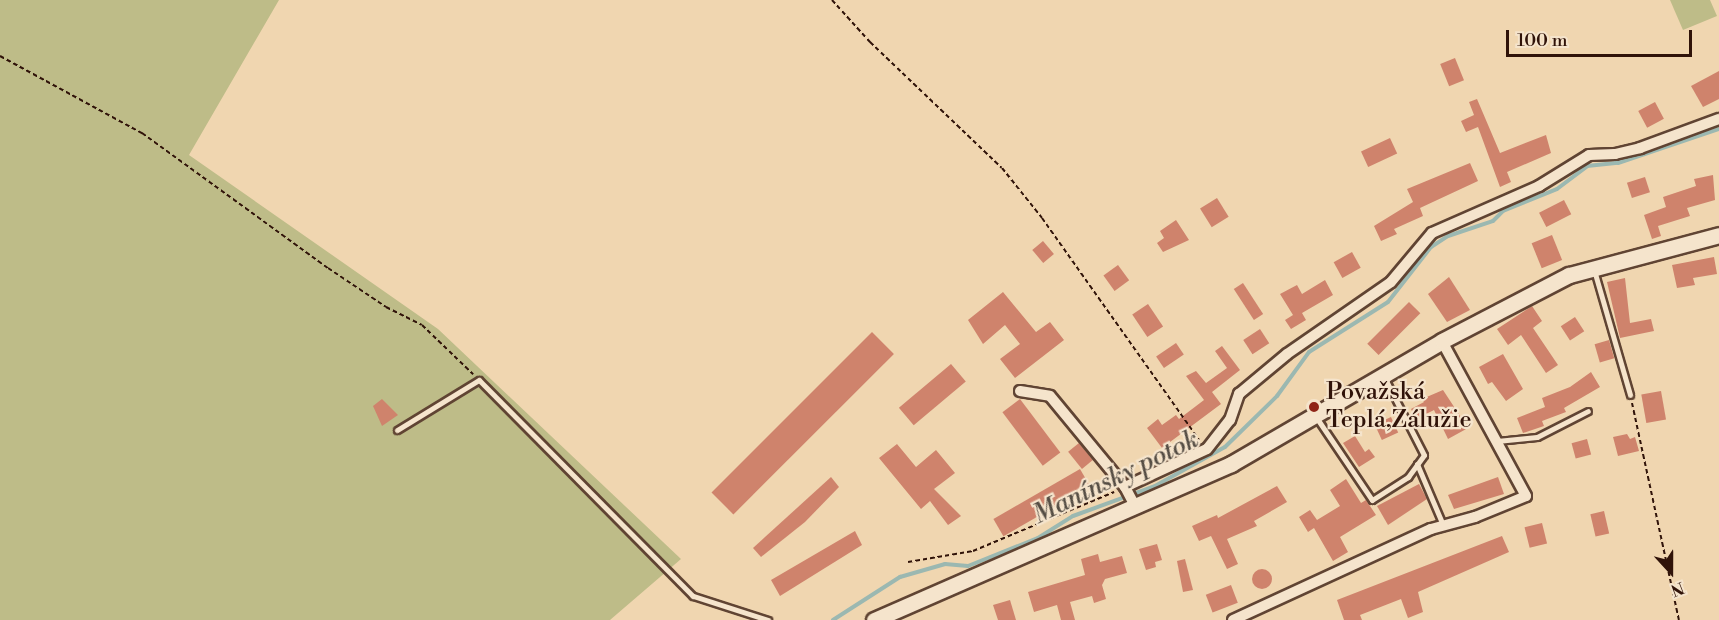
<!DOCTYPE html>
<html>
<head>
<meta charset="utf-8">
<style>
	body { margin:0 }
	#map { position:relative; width:1719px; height:620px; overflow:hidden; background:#f0d6b0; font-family:"Libre Bodoni",serif }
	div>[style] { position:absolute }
	.green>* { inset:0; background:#bebc88 }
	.stream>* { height:4px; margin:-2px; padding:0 2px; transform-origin:2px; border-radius:2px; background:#9bb8b1 }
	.building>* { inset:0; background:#cf836c; transform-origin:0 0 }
	.round { border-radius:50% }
	.path>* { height:2px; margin-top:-1px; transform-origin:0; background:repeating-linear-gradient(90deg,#301309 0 4.5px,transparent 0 7.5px) }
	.roads { filter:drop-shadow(2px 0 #604433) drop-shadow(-2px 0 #604433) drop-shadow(0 2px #604433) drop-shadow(0 -2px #604433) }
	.lane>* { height:5px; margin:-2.5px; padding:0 2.5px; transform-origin:2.5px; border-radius:2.5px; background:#f5e4cc }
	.street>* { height:10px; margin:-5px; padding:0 5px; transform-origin:5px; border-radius:5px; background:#f5e4cc }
	.secondary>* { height:15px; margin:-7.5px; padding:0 7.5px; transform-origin:7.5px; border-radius:7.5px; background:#f5e4cc }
	.dots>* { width:16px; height:16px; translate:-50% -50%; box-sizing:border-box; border:3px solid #f5e4cc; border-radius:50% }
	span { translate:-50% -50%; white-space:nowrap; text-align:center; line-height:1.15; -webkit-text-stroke:4.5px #f5e4cc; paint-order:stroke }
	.poi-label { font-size:24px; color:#301309 }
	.left { translate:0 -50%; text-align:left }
	.water-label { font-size:26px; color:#554d44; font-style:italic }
	.north { position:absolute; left:1641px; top:542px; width:60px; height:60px; -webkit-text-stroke:4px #f5e4cc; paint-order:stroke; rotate:159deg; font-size:16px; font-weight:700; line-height:24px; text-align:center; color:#301309 }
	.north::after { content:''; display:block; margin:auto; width:21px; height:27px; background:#301309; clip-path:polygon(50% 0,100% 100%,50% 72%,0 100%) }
	.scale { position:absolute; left:1506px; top:30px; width:186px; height:27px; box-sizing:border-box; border:3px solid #301309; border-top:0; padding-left:8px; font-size:18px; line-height:21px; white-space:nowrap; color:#301309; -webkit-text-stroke:4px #f5e4cc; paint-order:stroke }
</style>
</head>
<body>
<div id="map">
	<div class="green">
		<i style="clip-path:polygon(0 0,279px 0,189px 155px,438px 329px,681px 559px,610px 620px,0 620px)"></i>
		<i style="clip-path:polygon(1670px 0,1710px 0,1717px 16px,1683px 30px)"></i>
	</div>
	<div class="stream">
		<i style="left:833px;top:620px;width:80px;rotate:-32.7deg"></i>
		<i style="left:900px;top:577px;width:47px;rotate:-16.1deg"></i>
		<i style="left:945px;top:564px;width:23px;rotate:5deg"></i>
		<i style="left:968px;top:566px;width:75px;rotate:-21.8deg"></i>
		<i style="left:1038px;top:538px;width:41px;rotate:-32.2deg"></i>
		<i style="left:1073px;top:516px;width:87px;rotate:-20.1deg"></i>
		<i style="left:1155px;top:486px;width:80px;rotate:-29.1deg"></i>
		<i style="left:1225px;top:447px;width:73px;rotate:-44.4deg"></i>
		<i style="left:1277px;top:396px;width:54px;rotate:-54deg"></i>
		<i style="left:1309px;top:352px;width:93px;rotate:-32.3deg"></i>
		<i style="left:1388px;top:302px;width:70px;rotate:-52deg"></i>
		<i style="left:1431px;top:247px;width:20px;rotate:-33deg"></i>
		<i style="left:1448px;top:236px;width:47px;rotate:-18.4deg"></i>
		<i style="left:1493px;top:221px;width:14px;rotate:-45deg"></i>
		<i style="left:1503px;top:211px;width:58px;rotate:-22.2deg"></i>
		<i style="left:1557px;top:189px;width:38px;rotate:-37deg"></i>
		<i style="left:1587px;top:166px;width:31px;rotate:-6deg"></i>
		<i style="left:1618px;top:163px;width:107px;rotate:-18.6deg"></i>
	</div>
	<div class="building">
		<i style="left:1455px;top:58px;width:24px;height:16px;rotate:68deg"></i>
		<i style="clip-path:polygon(1719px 71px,1719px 99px,1703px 107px,1691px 86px)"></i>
		<i style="clip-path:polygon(1477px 99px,1500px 153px,1546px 135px,1551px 153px,1507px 172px,1511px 182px,1500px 187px,1478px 127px,1466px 132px,1461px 121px,1474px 115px,1469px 102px)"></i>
		<i style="left:1655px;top:102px;width:19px;height:19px;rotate:62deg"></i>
		<i style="left:1390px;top:138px;width:17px;height:32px;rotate:65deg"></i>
		<i style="clip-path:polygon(1470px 163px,1478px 181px,1420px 208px,1423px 216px,1394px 229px,1397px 234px,1381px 241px,1374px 226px,1413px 202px,1407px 189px)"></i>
		<i style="clip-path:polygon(1713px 175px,1715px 200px,1687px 208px,1690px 216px,1658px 226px,1661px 236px,1652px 239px,1644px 215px,1666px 207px,1663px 197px,1696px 186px,1694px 179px)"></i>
		<i style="left:1645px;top:177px;width:16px;height:19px;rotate:72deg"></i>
		<i style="left:1217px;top:198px;width:22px;height:20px;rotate:58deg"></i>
		<i style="left:1564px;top:200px;width:16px;height:28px;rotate:63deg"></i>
		<i style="clip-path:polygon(1176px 220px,1189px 240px,1163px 252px,1157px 243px,1164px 238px,1160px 231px)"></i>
		<i style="left:1552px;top:235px;width:27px;height:22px;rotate:68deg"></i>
		<i style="left:1043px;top:241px;width:17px;height:14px;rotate:50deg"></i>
		<i style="left:1352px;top:252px;width:18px;height:21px;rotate:61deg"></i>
		<i style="clip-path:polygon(1714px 257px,1717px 274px,1693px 278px,1695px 285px,1677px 288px,1672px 265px)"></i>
		<i style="left:1118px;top:265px;width:19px;height:18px;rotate:54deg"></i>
		<i style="clip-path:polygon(1449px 277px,1470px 310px,1447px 322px,1428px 294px)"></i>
		<i style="clip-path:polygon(1625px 278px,1630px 323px,1651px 319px,1654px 331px,1620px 338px,1607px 282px)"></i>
		<i style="clip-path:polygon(1325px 280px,1333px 295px,1302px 313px,1306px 320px,1291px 329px,1285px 320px,1293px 315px,1280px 294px,1297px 285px,1302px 294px)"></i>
		<i style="left:1243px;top:283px;width:37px;height:11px;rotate:57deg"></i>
		<i style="clip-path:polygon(1003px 292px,1036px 332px,1050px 322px,1064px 340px,1015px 378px,1000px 359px,1020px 344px,1005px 325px,983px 344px,968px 320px)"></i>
		<i style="left:1409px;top:302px;width:16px;height:59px;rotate:45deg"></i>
		<i style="left:1148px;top:304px;width:27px;height:19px;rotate:56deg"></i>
		<i style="clip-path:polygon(1532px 306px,1542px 321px,1533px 328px,1558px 365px,1546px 373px,1521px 335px,1508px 345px,1497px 329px)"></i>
		<i style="left:1575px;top:317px;width:17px;height:17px;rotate:57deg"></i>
		<i style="left:1260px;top:329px;width:17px;height:20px;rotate:57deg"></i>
		<i style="left:872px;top:332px;width:31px;height:227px;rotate:45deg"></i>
		<i style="left:1609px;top:340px;width:19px;height:15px;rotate:74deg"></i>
		<i style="left:1176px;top:343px;width:14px;height:24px;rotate:56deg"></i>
		<i style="clip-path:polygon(1222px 346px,1240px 370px,1212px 392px,1221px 404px,1162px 448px,1147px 428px,1158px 419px,1162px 425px,1176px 415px,1179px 419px,1204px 400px,1186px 376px,1196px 371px,1206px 383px,1227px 368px,1215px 351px)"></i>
		<i style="clip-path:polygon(1503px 354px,1523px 389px,1506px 401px,1492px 382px,1488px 384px,1479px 367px)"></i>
		<i style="left:951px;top:364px;width:23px;height:68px;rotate:50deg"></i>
		<i style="clip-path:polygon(1591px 372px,1600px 387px,1564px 408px,1566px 412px,1542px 421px,1544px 426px,1523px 433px,1517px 418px,1545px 407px,1542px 398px,1570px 387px)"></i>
		<i style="clip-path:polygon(1443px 390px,1468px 428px,1448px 439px,1434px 410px,1416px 419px,1411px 409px,1424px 402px,1422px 399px)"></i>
		<i style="left:1661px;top:391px;width:29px;height:20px;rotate:80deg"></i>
		<i style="clip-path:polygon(382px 399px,398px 415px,382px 426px,373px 406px)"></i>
		<i style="left:1020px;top:399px;width:67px;height:22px;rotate:53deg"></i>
		<i style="left:1391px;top:417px;width:17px;height:18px;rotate:65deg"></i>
		<i style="clip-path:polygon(1627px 434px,1630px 439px,1635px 437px,1639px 451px,1618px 456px,1613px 437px)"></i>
		<i style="clip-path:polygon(1355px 436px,1365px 452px,1369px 449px,1375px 457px,1359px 467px,1343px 443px)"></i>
		<i style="left:1587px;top:439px;width:16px;height:16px;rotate:75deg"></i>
		<i style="left:1079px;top:443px;width:22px;height:14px;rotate:51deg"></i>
		<i style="clip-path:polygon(897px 444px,916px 467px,936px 450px,955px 473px,934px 489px,961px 516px,948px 525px,930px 501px,921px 509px,879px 458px)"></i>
		<i style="left:1080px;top:469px;width:20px;height:100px;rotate:60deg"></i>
		<i style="clip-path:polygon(831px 477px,839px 487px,805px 522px,761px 557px,753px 548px)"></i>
		<i style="clip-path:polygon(1498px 477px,1504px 494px,1454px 509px,1448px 495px)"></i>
		<i style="clip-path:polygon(1346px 479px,1361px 503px,1366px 500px,1376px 515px,1340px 537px,1348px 552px,1333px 561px,1314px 528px,1308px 532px,1299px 517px,1310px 510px,1317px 520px,1340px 506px,1330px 490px)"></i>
		<i style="clip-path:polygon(1419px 484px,1427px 499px,1388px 525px,1377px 506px)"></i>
		<i style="clip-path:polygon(1277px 486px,1287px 502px,1254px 521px,1257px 526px,1227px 539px,1238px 564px,1227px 569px,1211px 536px,1199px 541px,1192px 526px,1217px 515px,1218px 518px)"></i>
		<i style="left:1604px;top:511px;width:23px;height:14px;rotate:77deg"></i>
		<i style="left:1542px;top:523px;width:21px;height:18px;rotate:76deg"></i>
		<i style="clip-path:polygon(855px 531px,862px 545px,780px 596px,771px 580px)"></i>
		<i style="clip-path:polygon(1502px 536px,1509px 552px,1418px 592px,1423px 612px,1408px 618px,1401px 599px,1360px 615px,1362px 620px,1344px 620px,1337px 600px)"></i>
		<i style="clip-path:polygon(1157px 544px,1162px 560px,1155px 562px,1156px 567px,1146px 570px,1139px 549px)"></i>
		<i style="clip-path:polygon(1098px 554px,1100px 562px,1122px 556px,1127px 573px,1105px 579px,1102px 585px,1106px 599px,1094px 603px,1092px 596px,1070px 602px,1075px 620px,1061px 620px,1057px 605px,1034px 612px,1028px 592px,1085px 575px,1081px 559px)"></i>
		<i style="clip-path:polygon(1185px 559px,1193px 590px,1183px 592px,1177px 561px)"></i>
		<i class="round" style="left:1252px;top:569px;width:20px;height:20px"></i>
		<i style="left:1231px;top:585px;width:19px;height:27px;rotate:69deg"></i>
		<i style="clip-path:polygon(1010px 600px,1016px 620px,998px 620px,993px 605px)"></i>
	</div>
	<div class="path">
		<i style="left:832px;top:0;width:57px;rotate:47.9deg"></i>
		<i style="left:870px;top:42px;width:182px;rotate:43.7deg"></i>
		<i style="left:1002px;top:168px;width:64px;rotate:51.3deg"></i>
		<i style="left:1042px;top:218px;width:272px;rotate:54.7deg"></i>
		<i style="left:0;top:56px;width:162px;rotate:28.5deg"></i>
		<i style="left:142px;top:133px;width:230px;rotate:36deg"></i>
		<i style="left:328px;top:268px;width:70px;rotate:33.9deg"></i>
		<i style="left:386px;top:307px;width:40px;rotate:26.6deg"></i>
		<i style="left:422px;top:325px;width:71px;rotate:43.9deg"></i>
		<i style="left:1632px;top:403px;width:222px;rotate:77.8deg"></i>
		<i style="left:908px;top:562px;width:66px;rotate:-9.6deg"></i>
		<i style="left:973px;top:551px;width:153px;rotate:-22.7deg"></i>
	</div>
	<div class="roads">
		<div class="lane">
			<i style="left:1594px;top:270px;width:130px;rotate:73.9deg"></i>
			<i style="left:1316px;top:417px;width:100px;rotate:56deg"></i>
			<i style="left:1372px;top:500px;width:43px;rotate:-32.6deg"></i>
			<i style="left:1408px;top:477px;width:27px;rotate:-54deg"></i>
			<i style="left:1424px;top:455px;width:88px;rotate:-117.1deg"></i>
			<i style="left:397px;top:430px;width:96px;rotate:-31.4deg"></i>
			<i style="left:479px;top:380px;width:304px;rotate:45.3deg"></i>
			<i style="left:693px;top:596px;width:79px;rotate:17.7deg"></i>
			<i style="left:1497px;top:441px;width:40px;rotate:-5.7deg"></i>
			<i style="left:1537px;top:437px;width:57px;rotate:-27deg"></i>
			<i style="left:1417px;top:464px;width:66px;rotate:66.9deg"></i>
		</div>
		<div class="street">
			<i style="left:1020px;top:391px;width:30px;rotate:9deg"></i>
			<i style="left:1050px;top:396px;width:118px;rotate:50.5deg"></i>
			<i style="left:1125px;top:487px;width:21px;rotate:62deg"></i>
			<i style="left:1125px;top:487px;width:90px;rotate:-24.9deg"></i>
			<i style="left:1207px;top:449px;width:37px;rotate:-52deg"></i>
			<i style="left:1230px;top:420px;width:28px;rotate:-71deg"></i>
			<i style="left:1239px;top:394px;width:62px;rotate:-39.8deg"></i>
			<i style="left:1287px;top:354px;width:126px;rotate:-34.7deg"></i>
			<i style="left:1391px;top:282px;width:64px;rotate:-50.1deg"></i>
			<i style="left:1432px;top:233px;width:117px;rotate:-23.7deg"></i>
			<i style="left:1539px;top:186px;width:59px;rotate:-31.8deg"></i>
			<i style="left:1589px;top:155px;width:26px;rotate:-2deg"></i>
			<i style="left:1615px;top:154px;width:26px;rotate:-13deg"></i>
			<i style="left:1640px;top:148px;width:84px;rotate:-20.2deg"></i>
			<i style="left:1233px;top:620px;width:218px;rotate:-24.7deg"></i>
			<i style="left:1431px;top:529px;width:46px;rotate:-15.3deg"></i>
			<i style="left:1475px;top:517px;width:55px;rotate:-22.4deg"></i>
			<i style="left:1526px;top:496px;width:176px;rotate:-118.5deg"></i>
		</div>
		<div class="secondary">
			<i style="left:874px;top:620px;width:390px;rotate:-23.6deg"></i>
			<i style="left:1231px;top:464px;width:244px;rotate:-30.2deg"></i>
			<i style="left:1442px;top:341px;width:143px;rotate:-27.5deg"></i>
			<i style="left:1569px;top:275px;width:155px;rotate:-14.9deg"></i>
		</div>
	</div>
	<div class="dots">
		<i style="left:1314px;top:407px;background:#8f2418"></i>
	</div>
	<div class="poi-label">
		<span class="left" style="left:1326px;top:407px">Považská<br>Teplá,Zálužie</span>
	</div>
	<div class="water-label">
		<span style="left:1116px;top:478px;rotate:-26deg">Manínsky potok</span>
	</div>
	<div class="north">N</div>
	<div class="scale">100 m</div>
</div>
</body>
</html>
